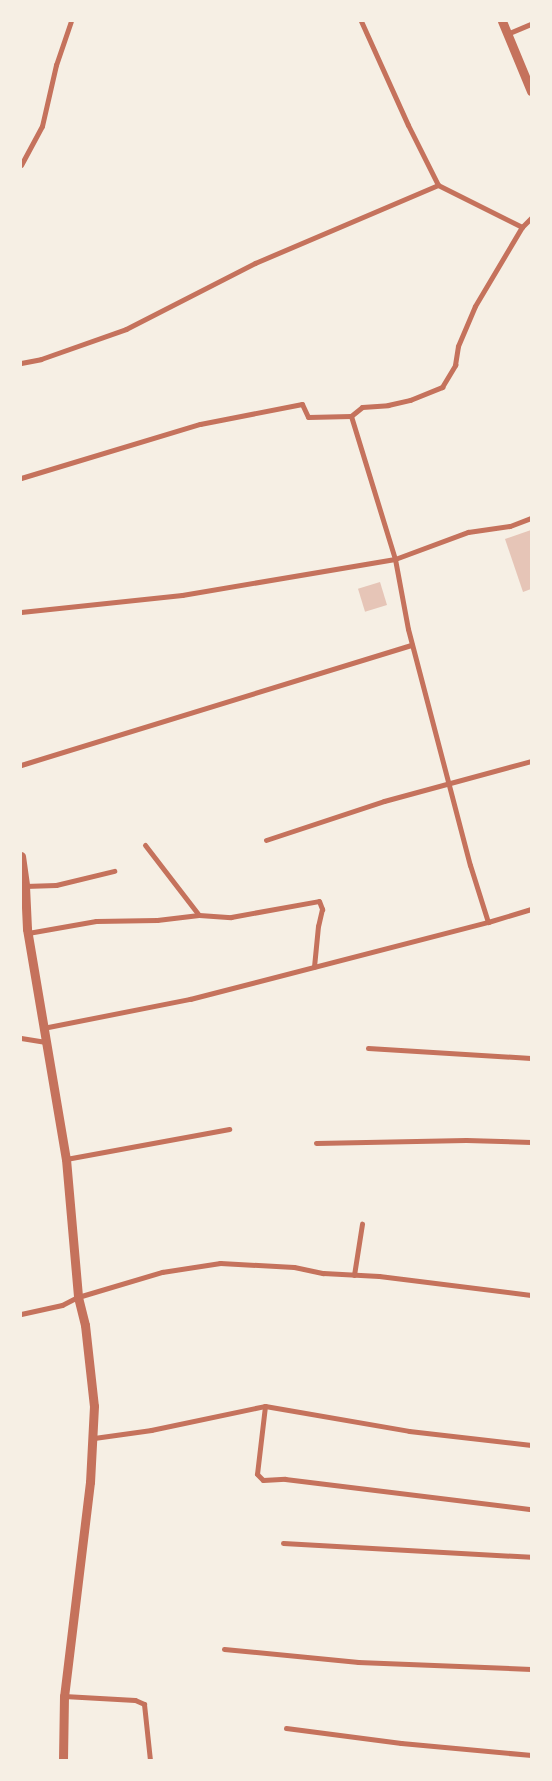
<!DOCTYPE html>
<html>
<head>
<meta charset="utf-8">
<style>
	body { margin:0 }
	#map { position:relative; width:552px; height:1781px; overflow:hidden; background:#f6efe4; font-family:"Sofia Sans Condensed",sans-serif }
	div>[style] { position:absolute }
	.building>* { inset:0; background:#e6c5b7; transform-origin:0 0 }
	.minor>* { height:5px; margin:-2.5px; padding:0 2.5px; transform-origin:2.5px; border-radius:2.5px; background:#c5725c }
	.tertiary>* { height:9px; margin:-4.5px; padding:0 4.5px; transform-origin:4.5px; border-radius:4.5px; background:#c5725c }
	span { translate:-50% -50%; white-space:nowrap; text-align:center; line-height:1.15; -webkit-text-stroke:4.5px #f6efe4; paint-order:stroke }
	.frame { position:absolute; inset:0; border:22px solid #f6efe4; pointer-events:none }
</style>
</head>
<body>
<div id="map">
	<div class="building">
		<i style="clip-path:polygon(531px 530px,531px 589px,523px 592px,505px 539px)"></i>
		<i style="left:380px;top:582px;width:24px;height:23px;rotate:73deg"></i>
	</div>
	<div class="minor">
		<i style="left:361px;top:21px;width:114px;rotate:65.7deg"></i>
		<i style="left:408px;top:125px;width:67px;rotate:63.4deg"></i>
		<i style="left:507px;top:34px;width:26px;rotate:-23deg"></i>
		<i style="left:21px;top:165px;width:44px;rotate:-61.7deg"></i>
		<i style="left:42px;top:126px;width:63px;rotate:-77.1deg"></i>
		<i style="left:56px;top:65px;width:46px;rotate:-71.2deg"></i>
		<i style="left:438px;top:185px;width:94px;rotate:26.6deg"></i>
		<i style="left:21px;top:363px;width:20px;rotate:-11deg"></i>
		<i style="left:41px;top:359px;width:90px;rotate:-19.4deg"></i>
		<i style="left:126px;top:329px;width:145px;rotate:-27.1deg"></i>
		<i style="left:255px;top:263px;width:199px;rotate:-23.1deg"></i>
		<i style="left:351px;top:416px;width:150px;rotate:72.9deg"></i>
		<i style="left:395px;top:559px;width:71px;rotate:79.5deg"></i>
		<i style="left:408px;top:629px;width:244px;rotate:75.3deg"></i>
		<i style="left:470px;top:865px;width:60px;rotate:72.5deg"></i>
		<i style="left:21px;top:478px;width:187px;rotate:-16.8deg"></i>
		<i style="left:200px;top:424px;width:104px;rotate:-11.1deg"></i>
		<i style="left:302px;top:404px;width:14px;rotate:65deg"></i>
		<i style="left:308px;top:417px;width:43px;rotate:-1.3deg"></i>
		<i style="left:351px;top:416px;width:14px;rotate:-39deg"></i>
		<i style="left:362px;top:407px;width:26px;rotate:-4deg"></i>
		<i style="left:388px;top:405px;width:23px;rotate:-13deg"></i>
		<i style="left:410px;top:400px;width:35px;rotate:-22deg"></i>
		<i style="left:442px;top:387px;width:26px;rotate:-59deg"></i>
		<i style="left:455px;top:365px;width:19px;rotate:-81deg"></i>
		<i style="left:458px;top:346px;width:43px;rotate:-67deg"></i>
		<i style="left:475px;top:306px;width:92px;rotate:-59.3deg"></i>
		<i style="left:522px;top:227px;width:13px;rotate:-45deg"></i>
		<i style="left:21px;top:612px;width:162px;rotate:-6deg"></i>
		<i style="left:182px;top:595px;width:216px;rotate:-9.6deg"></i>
		<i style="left:395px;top:559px;width:78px;rotate:-20.3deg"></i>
		<i style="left:468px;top:532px;width:42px;rotate:-8.1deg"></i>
		<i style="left:510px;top:526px;width:22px;rotate:-21deg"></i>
		<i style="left:21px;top:765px;width:409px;rotate:-17.1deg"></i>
		<i style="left:266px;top:840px;width:124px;rotate:-18.3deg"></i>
		<i style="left:384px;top:801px;width:152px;rotate:-15.2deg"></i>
		<i style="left:145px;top:845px;width:88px;rotate:52.4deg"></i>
		<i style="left:25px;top:886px;width:31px;rotate:-2deg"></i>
		<i style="left:56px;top:885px;width:60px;rotate:-13.6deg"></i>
		<i style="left:28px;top:933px;width:69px;rotate:-10deg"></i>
		<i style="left:96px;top:921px;width:61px;rotate:-0.9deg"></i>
		<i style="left:157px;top:920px;width:42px;rotate:-6.8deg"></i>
		<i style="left:199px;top:915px;width:32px;rotate:4deg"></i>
		<i style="left:231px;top:917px;width:89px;rotate:-10.3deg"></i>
		<i style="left:319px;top:901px;width:9px;rotate:69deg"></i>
		<i style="left:322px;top:909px;width:17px;rotate:103deg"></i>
		<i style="left:318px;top:926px;width:41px;rotate:95.6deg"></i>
		<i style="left:43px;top:1028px;width:150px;rotate:-11.2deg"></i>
		<i style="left:190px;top:999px;width:308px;rotate:-14.5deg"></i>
		<i style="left:488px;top:922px;width:45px;rotate:-16.8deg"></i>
		<i style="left:21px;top:1038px;width:25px;rotate:9deg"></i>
		<i style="left:368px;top:1048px;width:163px;rotate:3.5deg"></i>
		<i style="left:316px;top:1143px;width:150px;rotate:-1.1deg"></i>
		<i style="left:466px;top:1140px;width:65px;rotate:1.8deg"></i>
		<i style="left:66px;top:1159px;width:166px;rotate:-10.4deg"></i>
		<i style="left:354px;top:1275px;width:52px;rotate:-81.1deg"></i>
		<i style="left:21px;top:1314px;width:42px;rotate:-12.4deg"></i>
		<i style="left:62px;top:1305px;width:18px;rotate:-27deg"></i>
		<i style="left:78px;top:1297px;width:88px;rotate:-16.6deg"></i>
		<i style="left:162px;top:1272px;width:59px;rotate:-8.8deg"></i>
		<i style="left:220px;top:1263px;width:74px;rotate:3.1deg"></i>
		<i style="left:294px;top:1267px;width:30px;rotate:12deg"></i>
		<i style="left:323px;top:1273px;width:56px;rotate:3.1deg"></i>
		<i style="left:379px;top:1276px;width:153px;rotate:7.1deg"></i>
		<i style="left:265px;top:1406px;width:68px;rotate:96.7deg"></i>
		<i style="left:257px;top:1474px;width:8px;rotate:45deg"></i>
		<i style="left:263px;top:1480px;width:22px;rotate:-3deg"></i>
		<i style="left:285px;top:1479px;width:248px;rotate:7deg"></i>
		<i style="left:94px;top:1438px;width:58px;rotate:-8deg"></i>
		<i style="left:151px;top:1430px;width:116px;rotate:-11.9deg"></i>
		<i style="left:265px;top:1406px;width:146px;rotate:9.8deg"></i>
		<i style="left:409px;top:1431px;width:123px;rotate:6.5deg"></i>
		<i style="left:283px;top:1543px;width:248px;rotate:3.2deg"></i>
		<i style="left:224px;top:1649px;width:135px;rotate:5.5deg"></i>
		<i style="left:358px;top:1662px;width:173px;rotate:2.3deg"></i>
		<i style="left:64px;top:1696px;width:71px;rotate:3.2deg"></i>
		<i style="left:135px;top:1700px;width:10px;rotate:24deg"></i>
		<i style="left:144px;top:1704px;width:56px;rotate:83.9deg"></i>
		<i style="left:286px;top:1728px;width:116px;rotate:7.4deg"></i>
		<i style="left:401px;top:1743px;width:131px;rotate:5.3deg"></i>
	</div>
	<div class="tertiary">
		<i style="left:502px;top:21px;width:76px;rotate:67.5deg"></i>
		<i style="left:21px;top:856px;width:30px;rotate:82deg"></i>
		<i style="left:25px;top:886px;width:43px;rotate:87.3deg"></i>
		<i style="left:27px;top:929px;width:233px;rotate:80.4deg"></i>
		<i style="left:66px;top:1159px;width:139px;rotate:85deg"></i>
		<i style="left:78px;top:1297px;width:29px;rotate:76deg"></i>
		<i style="left:85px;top:1325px;width:81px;rotate:83.7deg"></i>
		<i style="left:94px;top:1406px;width:76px;rotate:93deg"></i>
		<i style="left:90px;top:1482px;width:216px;rotate:96.9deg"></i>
		<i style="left:64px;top:1696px;width:64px;rotate:90.9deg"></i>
	</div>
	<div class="frame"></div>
</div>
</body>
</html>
